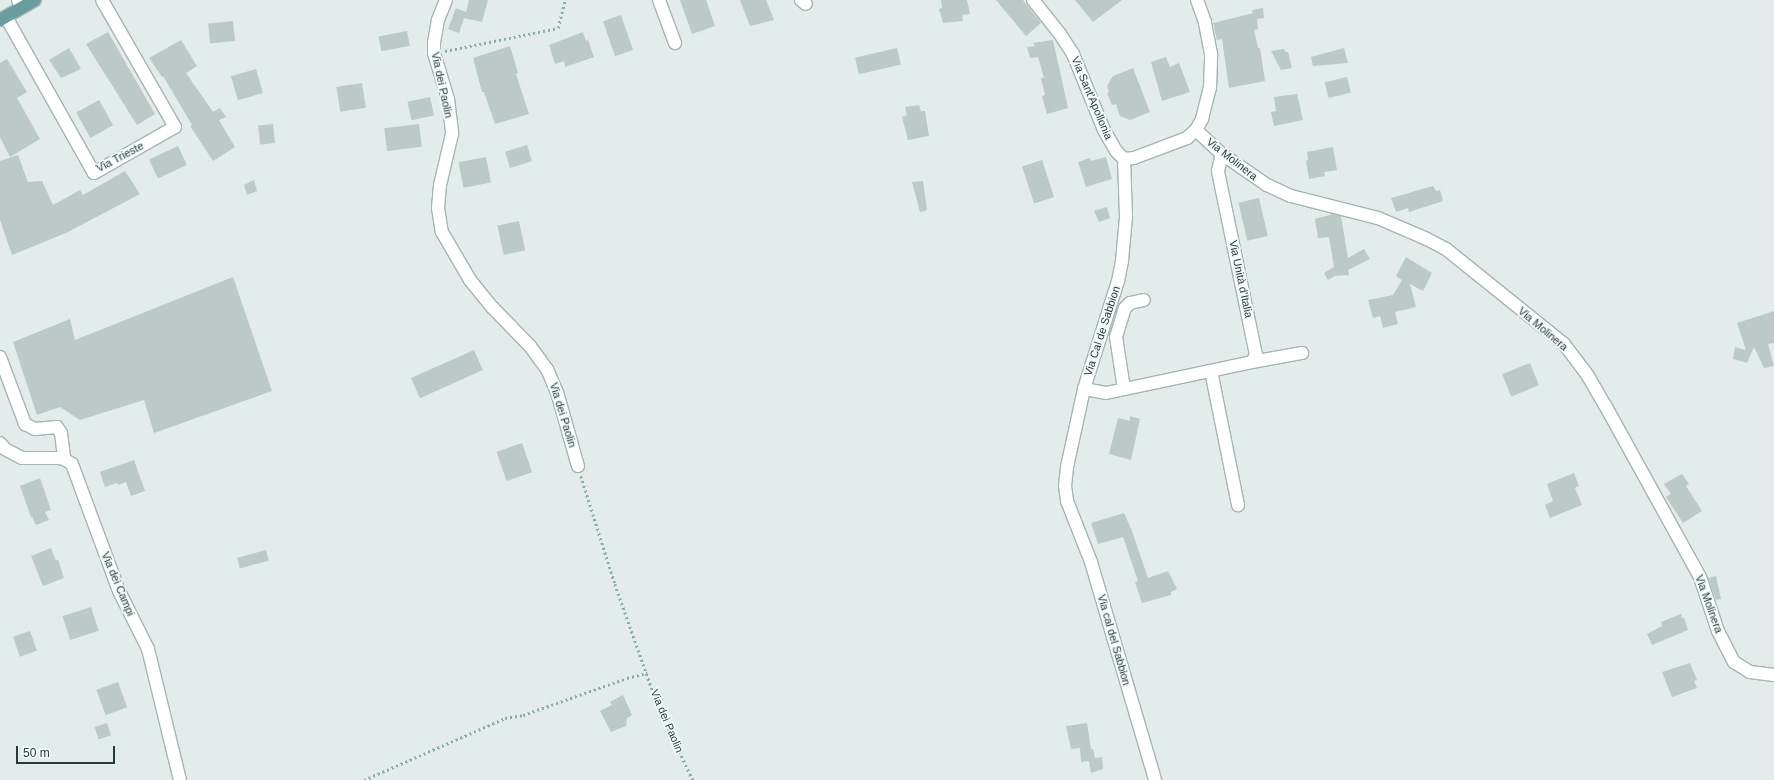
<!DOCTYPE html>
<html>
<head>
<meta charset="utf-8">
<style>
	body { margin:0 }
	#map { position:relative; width:1774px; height:780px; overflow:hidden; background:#e3ecea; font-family:Helvetica,sans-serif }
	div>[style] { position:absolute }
	.building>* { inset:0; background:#bbc9c7; transform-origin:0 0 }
	.path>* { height:2.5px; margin-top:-1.25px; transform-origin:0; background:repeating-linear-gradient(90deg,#85aeac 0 2px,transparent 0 5px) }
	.roads { filter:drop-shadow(1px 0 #a6b4b2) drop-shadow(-1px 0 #a6b4b2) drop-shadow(0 1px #a6b4b2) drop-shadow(0 -1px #a6b4b2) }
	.minor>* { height:12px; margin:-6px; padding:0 6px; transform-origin:6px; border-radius:6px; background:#fff }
	.major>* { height:12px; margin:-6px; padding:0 6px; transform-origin:6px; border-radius:6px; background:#699e9f }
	span { translate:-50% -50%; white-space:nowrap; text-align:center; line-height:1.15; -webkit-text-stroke:3.5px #f3f8f7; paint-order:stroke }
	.street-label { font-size:11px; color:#233c3c }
	.scale { position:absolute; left:16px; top:746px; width:99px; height:18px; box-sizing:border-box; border:2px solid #233c3c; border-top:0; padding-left:5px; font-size:12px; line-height:14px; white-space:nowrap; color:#233c3c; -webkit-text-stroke:3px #f3f8f7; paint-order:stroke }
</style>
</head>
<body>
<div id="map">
	<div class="building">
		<i style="clip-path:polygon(469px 0,488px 0,482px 22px,464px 18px,465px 15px,459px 33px,448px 29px,456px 8px,466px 12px)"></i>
		<i style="clip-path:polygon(680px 0,706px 0,715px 26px,692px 34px)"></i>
		<i style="clip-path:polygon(740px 0,766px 0,774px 20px,750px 26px)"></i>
		<i style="clip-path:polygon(941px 0,967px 0,970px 14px,962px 15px,963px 21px,943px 23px,939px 9px,942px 8px)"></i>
		<i style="clip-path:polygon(996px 0,1023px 0,1041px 23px,1026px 36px)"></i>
		<i style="clip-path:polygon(1075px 0,1122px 0,1093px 22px)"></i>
		<i style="clip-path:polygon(1263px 8px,1264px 18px,1257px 19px,1258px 29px,1254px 30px,1258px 48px,1260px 48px,1265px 81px,1229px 88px,1222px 39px,1217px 40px,1213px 23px,1253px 13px,1252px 10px)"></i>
		<i style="left:621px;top:15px;width:37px;height:19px;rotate:71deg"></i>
		<i style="left:233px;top:21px;width:20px;height:25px;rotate:84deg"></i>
		<i style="left:407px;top:31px;width:15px;height:29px;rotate:79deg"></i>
		<i style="clip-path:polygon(108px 32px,155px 114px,137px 125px,86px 44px)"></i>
		<i style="clip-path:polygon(583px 32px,586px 41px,588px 40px,594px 57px,565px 67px,564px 61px,555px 64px,549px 45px)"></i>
		<i style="clip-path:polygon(181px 40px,197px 66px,186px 73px,213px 112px,220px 108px,226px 117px,219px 120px,235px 147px,213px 161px,190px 126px,192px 125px,163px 76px,162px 77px,149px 58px)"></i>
		<i style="clip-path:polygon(1053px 40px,1068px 108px,1047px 114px,1042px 96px,1045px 95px,1041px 78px,1044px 78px,1038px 57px,1030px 58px,1027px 47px,1035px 46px,1033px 43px)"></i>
		<i style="clip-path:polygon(510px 46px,518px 73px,516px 74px,529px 114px,495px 124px,484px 92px,482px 92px,473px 58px)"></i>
		<i style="clip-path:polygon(69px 48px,81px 69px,61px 78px,49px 60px)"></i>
		<i style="left:897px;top:48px;width:17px;height:43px;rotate:77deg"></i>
		<i style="clip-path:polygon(1344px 48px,1348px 63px,1313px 66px,1311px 57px)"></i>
		<i style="clip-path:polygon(1284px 49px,1285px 52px,1288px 52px,1292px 68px,1281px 70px,1271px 51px)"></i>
		<i style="clip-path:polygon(1166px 57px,1170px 67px,1179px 63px,1190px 92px,1162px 101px,1151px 62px)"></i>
		<i style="clip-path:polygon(7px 59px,27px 92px,17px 98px,40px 139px,10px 157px,0 137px,0 63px)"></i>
		<i style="clip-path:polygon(1133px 68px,1150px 112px,1130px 120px,1120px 116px,1116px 104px,1112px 105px,1107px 93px,1109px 92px,1107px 86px,1113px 76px)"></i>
		<i style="left:256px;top:69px;width:25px;height:26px;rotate:74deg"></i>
		<i style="left:1347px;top:77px;width:16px;height:23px;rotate:76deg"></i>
		<i style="left:362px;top:83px;width:25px;height:26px;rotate:81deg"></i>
		<i style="clip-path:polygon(1297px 94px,1303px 120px,1274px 126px,1271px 112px,1276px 111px,1274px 97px)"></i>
		<i style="left:430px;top:97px;width:19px;height:23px;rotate:78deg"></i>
		<i style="left:99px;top:100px;width:29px;height:26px;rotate:61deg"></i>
		<i style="clip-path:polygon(919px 105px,921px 111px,925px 111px,929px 136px,908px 140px,902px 117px,907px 115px,905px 107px)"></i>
		<i style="left:273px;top:124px;width:19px;height:15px;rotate:84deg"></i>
		<i style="left:419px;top:124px;width:23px;height:35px;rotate:83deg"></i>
		<i style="left:527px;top:145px;width:17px;height:23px;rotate:73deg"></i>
		<i style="left:178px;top:146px;width:21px;height:32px;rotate:65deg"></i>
		<i style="clip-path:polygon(1333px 147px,1337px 170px,1324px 172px,1325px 176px,1309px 179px,1306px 161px,1308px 160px,1307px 152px)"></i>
		<i style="clip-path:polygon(18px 155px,28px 182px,42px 181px,53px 205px,80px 190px,83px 195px,125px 171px,140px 194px,66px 233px,12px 255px,0 220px,0 161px)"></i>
		<i style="left:486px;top:157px;width:26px;height:28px;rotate:79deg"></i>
		<i style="clip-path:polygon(1106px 157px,1112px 179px,1086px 187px,1078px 162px,1090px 158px,1091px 161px)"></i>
		<i style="left:1042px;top:160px;width:39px;height:21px;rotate:72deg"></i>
		<i style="clip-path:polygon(254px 180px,257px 191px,247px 195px,244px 185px)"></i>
		<i style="clip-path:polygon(923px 181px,927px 210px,920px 212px,912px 182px)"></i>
		<i style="clip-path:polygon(1433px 186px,1436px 191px,1440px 190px,1443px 201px,1409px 212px,1408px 208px,1396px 212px,1391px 198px)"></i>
		<i style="left:1259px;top:198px;width:39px;height:21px;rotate:77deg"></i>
		<i style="clip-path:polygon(1107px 207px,1110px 218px,1099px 222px,1094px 211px)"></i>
		<i style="clip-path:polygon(1333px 214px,1341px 216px,1348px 258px,1364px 249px,1370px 259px,1348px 270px,1349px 275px,1335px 276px,1328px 280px,1324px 273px,1334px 267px,1329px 237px,1318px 238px,1315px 219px)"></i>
		<i style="left:519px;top:221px;width:30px;height:22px;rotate:78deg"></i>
		<i style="clip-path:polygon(1406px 257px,1432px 273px,1423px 291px,1410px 284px,1416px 307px,1395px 312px,1398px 324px,1383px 328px,1380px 316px,1373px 318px,1368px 300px,1393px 295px,1402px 280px,1396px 276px)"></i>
		<i style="clip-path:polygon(233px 277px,272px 391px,154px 433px,144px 400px,80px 420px,60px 407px,37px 415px,13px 342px,70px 319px,75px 340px)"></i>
		<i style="clip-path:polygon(1774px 311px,1774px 343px,1768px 344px,1774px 366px,1764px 368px,1754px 347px,1747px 363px,1733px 359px,1735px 347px,1746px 350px,1737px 323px)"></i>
		<i style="left:474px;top:350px;width:22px;height:69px;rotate:66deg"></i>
		<i style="left:1530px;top:363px;width:24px;height:30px;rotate:68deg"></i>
		<i style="clip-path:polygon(1130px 416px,1140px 419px,1131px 460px,1109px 454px,1118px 418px,1130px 421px)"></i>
		<i style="left:522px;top:443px;width:31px;height:27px;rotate:71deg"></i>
		<i style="clip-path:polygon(134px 460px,145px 491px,131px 496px,126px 482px,118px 485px,117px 483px,105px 487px,100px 472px)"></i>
		<i style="clip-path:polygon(1574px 473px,1579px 486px,1575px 488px,1582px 505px,1550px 518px,1545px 505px,1553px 501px,1547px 484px)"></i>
		<i style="clip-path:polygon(1682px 474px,1689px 484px,1686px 486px,1702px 511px,1683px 523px,1666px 497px,1671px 494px,1664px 484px)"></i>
		<i style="clip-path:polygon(40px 478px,51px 510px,45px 512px,49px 520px,36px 525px,32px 517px,31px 517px,20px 486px)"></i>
		<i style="clip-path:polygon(1124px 513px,1132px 531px,1148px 578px,1168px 571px,1177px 589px,1171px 592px,1171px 595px,1142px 603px,1135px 582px,1138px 581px,1123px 537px,1098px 544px,1091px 523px)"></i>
		<i style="clip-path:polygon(51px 548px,56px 561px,58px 559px,64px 578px,43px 586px,31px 556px)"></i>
		<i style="left:266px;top:550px;width:11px;height:30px;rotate:75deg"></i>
		<i style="clip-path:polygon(1716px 576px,1721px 599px,1716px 600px,1708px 578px)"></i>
		<i style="left:91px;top:607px;width:25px;height:30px;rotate:72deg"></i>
		<i style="clip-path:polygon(1681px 614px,1682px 618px,1684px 618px,1688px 630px,1652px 645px,1647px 634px,1662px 626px,1661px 622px)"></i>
		<i style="left:30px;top:631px;width:21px;height:18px;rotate:71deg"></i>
		<i style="clip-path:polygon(1690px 663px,1697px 680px,1694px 681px,1697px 688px,1672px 697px,1662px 672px)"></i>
		<i style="left:118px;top:682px;width:27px;height:23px;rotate:70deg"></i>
		<i style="clip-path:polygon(623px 695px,632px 715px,627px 718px,626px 726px,611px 732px,600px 711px,612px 705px,610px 702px)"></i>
		<i style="left:107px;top:723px;width:13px;height:13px;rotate:72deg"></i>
		<i style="clip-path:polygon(1087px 723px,1091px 749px,1093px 749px,1095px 758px,1102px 757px,1103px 769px,1091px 773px,1089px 761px,1081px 762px,1080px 748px,1071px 749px,1066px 726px)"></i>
	</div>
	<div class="path">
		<i style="left:445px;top:51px;width:115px;rotate:-11.5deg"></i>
		<i style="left:558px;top:28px;width:29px;rotate:-76deg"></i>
		<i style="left:581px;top:476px;width:113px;rotate:72.5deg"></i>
		<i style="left:615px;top:584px;width:129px;rotate:70.6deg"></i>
		<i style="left:658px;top:706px;width:82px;rotate:64.7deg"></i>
		<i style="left:364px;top:780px;width:154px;rotate:-23.7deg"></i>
		<i style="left:505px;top:718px;width:18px;rotate:-9deg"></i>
		<i style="left:523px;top:715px;width:110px;rotate:-19.6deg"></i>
		<i style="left:627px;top:678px;width:21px;rotate:-14deg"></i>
	</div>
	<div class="roads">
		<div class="minor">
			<i style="left:18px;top:0;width:8px;rotate:60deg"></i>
			<i style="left:446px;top:0;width:22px;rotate:112deg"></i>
			<i style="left:438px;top:20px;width:22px;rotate:100deg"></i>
			<i style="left:434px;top:42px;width:11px;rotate:90deg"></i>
			<i style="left:434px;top:53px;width:48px;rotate:73.1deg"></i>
			<i style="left:448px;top:99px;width:35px;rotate:83deg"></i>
			<i style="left:452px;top:134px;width:52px;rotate:103.2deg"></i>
			<i style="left:440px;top:185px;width:23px;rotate:95deg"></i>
			<i style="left:438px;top:208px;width:24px;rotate:81deg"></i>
			<i style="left:442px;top:232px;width:56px;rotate:59.7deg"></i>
			<i style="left:470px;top:280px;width:36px;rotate:51deg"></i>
			<i style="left:493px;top:308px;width:53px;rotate:45.8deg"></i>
			<i style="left:530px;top:346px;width:29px;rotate:54deg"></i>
			<i style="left:547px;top:369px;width:25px;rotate:67deg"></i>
			<i style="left:557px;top:392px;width:77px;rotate:74.2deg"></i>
			<i style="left:659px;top:0;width:46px;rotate:69.6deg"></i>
			<i style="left:801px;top:0;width:6px;rotate:39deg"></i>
			<i style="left:1033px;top:0;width:43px;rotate:51.5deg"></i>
			<i style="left:1060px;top:34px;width:24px;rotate:57deg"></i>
			<i style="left:1073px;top:54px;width:82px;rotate:67.8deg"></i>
			<i style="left:1104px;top:130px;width:24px;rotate:60deg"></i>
			<i style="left:1116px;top:151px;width:11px;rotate:45deg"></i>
			<i style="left:1124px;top:159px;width:10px;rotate:-6deg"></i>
			<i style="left:1134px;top:158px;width:57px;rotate:-20.7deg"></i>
			<i style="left:1187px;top:138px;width:12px;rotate:-42deg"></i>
			<i style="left:1196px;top:130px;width:13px;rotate:-61deg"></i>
			<i style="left:1202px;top:119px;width:32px;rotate:-76deg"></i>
			<i style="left:1210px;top:88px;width:34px;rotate:-88deg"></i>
			<i style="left:1211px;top:54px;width:33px;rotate:-101deg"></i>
			<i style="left:1205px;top:22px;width:23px;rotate:-110deg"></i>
			<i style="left:6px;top:17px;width:179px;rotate:60.6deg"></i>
			<i style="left:94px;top:173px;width:93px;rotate:-29.6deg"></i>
			<i style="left:175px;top:127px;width:146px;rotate:-119.9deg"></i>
			<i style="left:1196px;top:130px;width:35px;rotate:43deg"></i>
			<i style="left:1222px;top:154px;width:55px;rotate:34.6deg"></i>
			<i style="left:1267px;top:185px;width:26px;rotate:25deg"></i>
			<i style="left:1291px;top:196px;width:90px;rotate:14.2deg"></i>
			<i style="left:1378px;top:218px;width:53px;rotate:23.2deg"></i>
			<i style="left:1427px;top:239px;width:21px;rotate:28deg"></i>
			<i style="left:1446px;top:249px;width:151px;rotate:38.8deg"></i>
			<i style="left:1564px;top:344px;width:40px;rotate:53deg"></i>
			<i style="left:1588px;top:376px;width:34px;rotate:60deg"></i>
			<i style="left:1605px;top:405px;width:196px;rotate:61.1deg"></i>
			<i style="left:1700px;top:577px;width:57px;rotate:71.6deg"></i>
			<i style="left:1718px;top:631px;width:35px;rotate:63deg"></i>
			<i style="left:1734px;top:662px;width:19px;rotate:32deg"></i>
			<i style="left:1750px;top:672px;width:24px;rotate:7deg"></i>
			<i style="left:1124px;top:159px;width:58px;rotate:88deg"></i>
			<i style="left:1126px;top:217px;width:44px;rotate:95.2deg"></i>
			<i style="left:1122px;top:261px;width:20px;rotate:101deg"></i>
			<i style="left:1118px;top:281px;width:113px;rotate:107.5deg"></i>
			<i style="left:1084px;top:389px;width:80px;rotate:102.3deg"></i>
			<i style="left:1067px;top:467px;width:19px;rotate:96deg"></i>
			<i style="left:1065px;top:486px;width:15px;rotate:82deg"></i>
			<i style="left:1067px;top:501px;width:66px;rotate:68.5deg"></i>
			<i style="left:1091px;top:562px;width:227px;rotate:73.6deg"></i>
			<i style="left:0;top:357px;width:72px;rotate:69.5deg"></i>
			<i style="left:25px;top:424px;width:11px;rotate:27deg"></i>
			<i style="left:35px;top:429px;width:22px;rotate:-5deg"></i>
			<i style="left:57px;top:427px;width:7px;rotate:56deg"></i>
			<i style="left:61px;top:433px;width:26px;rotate:83deg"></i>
			<i style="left:1252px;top:362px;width:51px;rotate:-10.2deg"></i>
			<i style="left:1211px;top:371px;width:137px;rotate:78.6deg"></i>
			<i style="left:1084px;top:389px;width:22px;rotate:10deg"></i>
			<i style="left:1106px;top:393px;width:149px;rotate:-12deg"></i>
			<i style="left:1252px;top:362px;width:8px;rotate:-60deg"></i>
			<i style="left:1256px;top:355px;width:188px;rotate:-101.7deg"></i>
			<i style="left:1218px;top:171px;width:17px;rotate:-77deg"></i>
			<i style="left:1124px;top:389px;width:53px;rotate:-98.7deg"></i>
			<i style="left:1116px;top:337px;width:30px;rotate:-73deg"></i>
			<i style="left:1125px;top:308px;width:7px;rotate:-45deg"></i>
			<i style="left:1130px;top:303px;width:14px;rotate:-12deg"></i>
			<i style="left:0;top:443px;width:8px;rotate:50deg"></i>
			<i style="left:5px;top:449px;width:19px;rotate:28deg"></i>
			<i style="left:22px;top:458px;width:37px"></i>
			<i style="left:59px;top:458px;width:5px;rotate:11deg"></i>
			<i style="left:64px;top:459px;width:9px;rotate:32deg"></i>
			<i style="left:72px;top:464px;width:135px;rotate:69.7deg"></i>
			<i style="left:119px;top:591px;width:65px;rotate:63.4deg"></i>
			<i style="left:148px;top:649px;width:135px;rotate:76.3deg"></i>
		</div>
		<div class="major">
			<i style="left:0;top:20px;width:40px;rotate:-29.7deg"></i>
		</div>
	</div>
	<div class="street-label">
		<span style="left:442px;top:85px;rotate:78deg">Via dei Paolin</span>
		<span style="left:1092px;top:98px;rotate:67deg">Via Sant'Apollonia</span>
		<span style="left:120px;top:157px;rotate:-28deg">Via Trieste</span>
		<span style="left:1232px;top:159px;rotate:38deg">Via Molinera</span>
		<span style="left:1241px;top:279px;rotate:78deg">Via Unità d'Italia</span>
		<span style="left:1543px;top:329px;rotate:40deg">Via Molinera</span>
		<span style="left:1102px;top:331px;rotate:-72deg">Via Cal de Sabbion</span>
		<span style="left:563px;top:415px;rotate:73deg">Via dei Paolin</span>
		<span style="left:118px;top:584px;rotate:67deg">Via dei Campi</span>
		<span style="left:1709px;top:604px;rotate:70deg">Via Molinera</span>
		<span style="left:1114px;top:640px;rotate:74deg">Via cal del Sabbion</span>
		<span style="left:667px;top:721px;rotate:67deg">Via dei Paolin</span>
	</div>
	<div class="scale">50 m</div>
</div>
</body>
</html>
